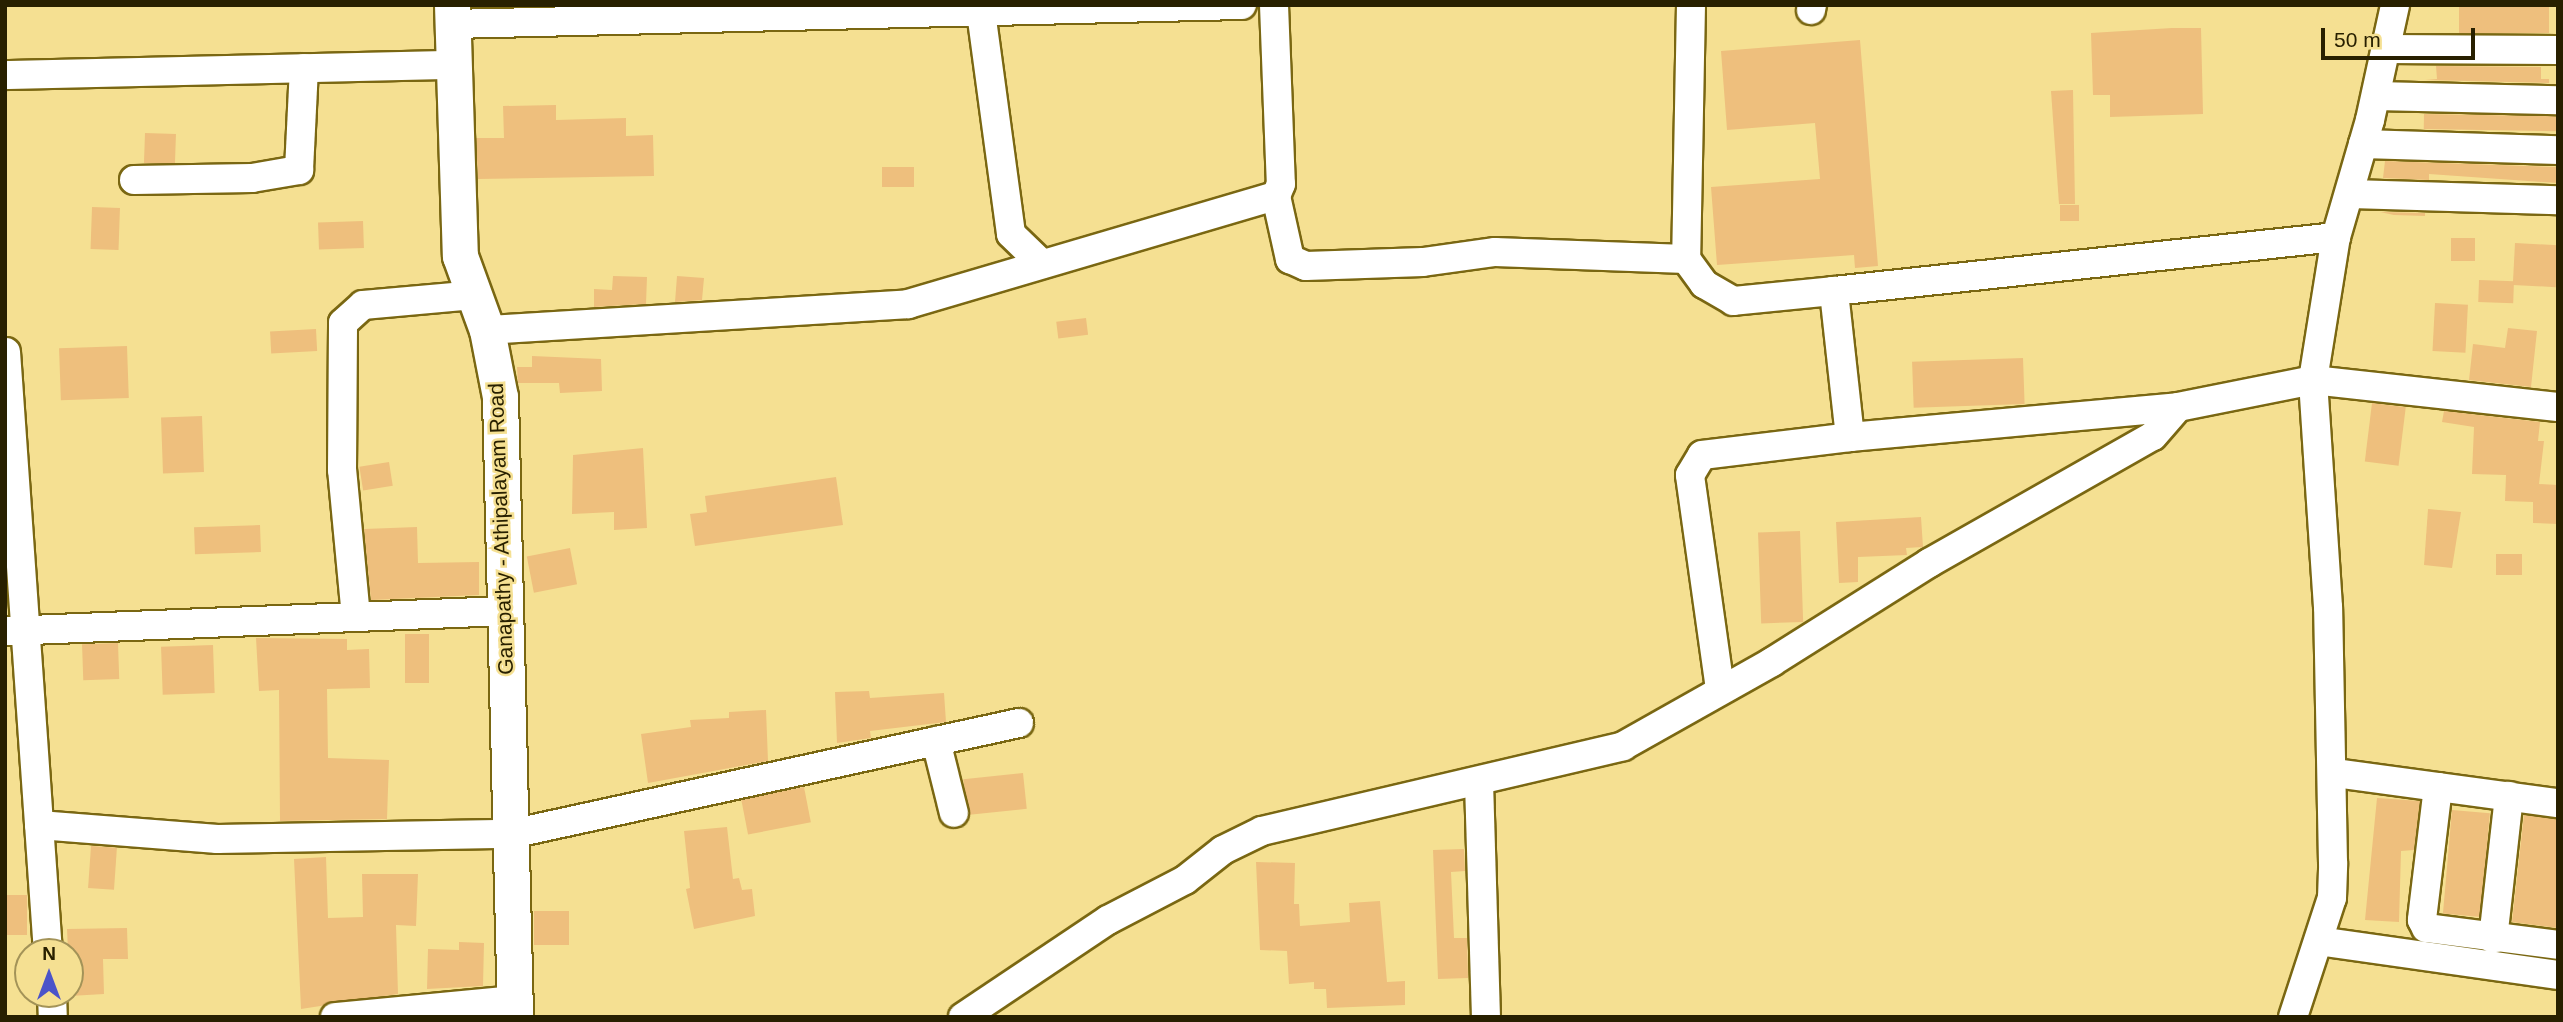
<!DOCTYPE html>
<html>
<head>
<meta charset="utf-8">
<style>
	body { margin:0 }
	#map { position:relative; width:2563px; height:1022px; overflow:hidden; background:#f5e092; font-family:Arial,sans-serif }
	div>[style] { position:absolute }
	.building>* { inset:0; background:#eebf7d; transform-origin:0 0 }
	.roads { filter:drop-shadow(2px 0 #7a6712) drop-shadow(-2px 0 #7a6712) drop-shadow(0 2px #7a6712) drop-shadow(0 -2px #7a6712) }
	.minor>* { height:28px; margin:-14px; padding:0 14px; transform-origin:14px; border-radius:14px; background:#fff }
	.major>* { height:35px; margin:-17.5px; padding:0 17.5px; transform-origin:17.5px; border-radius:17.5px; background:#fff }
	span { translate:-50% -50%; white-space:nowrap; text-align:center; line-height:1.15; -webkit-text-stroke:5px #f5e092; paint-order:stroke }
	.street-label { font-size:21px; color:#282000 }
	.frame { position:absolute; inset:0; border:7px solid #282000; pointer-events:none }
	.north { position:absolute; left:14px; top:938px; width:70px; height:70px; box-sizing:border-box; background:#f5e092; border:2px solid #a39358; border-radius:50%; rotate:0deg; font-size:19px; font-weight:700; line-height:28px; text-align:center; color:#282000 }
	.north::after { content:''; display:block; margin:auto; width:24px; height:32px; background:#4b54c9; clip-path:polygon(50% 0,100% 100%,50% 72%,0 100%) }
	.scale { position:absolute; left:2321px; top:28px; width:154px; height:32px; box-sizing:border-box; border:4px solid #282000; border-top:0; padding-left:9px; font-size:21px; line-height:24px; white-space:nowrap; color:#282000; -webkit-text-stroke:5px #f5e092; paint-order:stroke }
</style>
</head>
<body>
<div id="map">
	<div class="building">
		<i style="left:2549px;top:5px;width:28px;height:90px;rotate:90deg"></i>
		<i style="clip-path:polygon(2172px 28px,2201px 28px,2203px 114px,2110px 117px,2110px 95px,2093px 95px,2091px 33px)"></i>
		<i style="clip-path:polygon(1860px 40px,1878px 266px,1855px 268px,1854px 255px,1717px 265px,1711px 187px,1820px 179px,1815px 123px,1727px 130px,1721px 51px)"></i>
		<i style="clip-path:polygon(2436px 66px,2541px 67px,2541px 79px,2549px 79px,2549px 83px,2425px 80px,2437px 79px)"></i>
		<i style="clip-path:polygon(2073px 90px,2075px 204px,2059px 204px,2051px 91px)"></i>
		<i style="clip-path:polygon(556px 105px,556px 120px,626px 118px,626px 136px,653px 135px,654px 176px,478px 179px,476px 138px,504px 138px,503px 106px)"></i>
		<i style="left:2424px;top:114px;width:134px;height:15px;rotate:1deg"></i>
		<i style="left:145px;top:133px;width:31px;height:30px;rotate:2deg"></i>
		<i style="clip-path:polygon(2385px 161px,2558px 167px,2558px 183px,2429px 174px,2429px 180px,2383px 178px)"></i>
		<i style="left:914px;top:167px;width:20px;height:32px;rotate:90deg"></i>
		<i style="left:2079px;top:205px;width:16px;height:19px;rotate:90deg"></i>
		<i style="left:92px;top:207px;width:28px;height:42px;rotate:2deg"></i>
		<i style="clip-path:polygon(2380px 212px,2425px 213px,2425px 216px,2394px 215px)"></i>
		<i style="left:363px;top:221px;width:27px;height:45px;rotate:88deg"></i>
		<i style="left:2451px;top:238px;width:24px;height:23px"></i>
		<i style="left:2515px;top:243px;width:43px;height:42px;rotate:3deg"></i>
		<i style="clip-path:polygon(613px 276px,647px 277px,646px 304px,594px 307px,594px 289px,612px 290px)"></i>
		<i style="clip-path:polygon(677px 276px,704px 278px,702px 300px,675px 302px)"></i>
		<i style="left:2479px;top:280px;width:35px;height:22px;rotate:2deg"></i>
		<i style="left:2435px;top:303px;width:33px;height:48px;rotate:3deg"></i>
		<i style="left:1086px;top:318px;width:17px;height:30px;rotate:83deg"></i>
		<i style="clip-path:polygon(2508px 328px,2537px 331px,2531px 387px,2469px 380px,2473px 344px,2505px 348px)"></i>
		<i style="left:316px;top:329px;width:22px;height:46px;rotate:87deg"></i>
		<i style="left:127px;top:346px;width:52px;height:68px;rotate:88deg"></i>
		<i style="clip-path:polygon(532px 356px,601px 359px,602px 391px,560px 393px,559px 383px,518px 383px,517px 367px,532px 367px)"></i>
		<i style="left:2023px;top:358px;width:46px;height:111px;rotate:88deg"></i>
		<i style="left:2372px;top:403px;width:34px;height:59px;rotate:7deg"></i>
		<i style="clip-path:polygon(2444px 411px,2540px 422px,2538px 441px,2544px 441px,2539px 484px,2558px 485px,2558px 524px,2533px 523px,2533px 502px,2505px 501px,2506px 475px,2472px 474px,2474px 427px,2442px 422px)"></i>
		<i style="left:202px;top:416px;width:56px;height:41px;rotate:88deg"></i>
		<i style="clip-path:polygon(643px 448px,647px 528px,614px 530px,614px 512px,572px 514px,573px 455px)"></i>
		<i style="left:389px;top:462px;width:24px;height:30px;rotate:81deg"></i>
		<i style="clip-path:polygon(836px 477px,843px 525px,695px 546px,690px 514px,707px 512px,705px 496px)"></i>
		<i style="clip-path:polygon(2428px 509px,2461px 512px,2452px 568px,2424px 565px)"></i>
		<i style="clip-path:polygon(1921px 517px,1923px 547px,1906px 548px,1907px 555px,1858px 557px,1858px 582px,1839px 583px,1836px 522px)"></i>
		<i style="left:260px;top:525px;width:27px;height:66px;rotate:88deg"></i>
		<i style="clip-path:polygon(417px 527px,418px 563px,479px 562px,479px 595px,371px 600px,364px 529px)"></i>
		<i style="left:1800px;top:531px;width:91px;height:42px;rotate:88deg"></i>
		<i style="left:570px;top:548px;width:37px;height:44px;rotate:79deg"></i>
		<i style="left:2496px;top:554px;width:26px;height:21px"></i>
		<i style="left:405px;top:634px;width:24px;height:49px"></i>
		<i style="clip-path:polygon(256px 638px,347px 639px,347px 650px,369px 649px,370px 688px,327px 689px,328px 758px,389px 760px,387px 819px,280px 821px,279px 690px,259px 691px)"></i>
		<i style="left:118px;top:643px;width:36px;height:36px;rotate:88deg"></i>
		<i style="left:213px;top:645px;width:48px;height:52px;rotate:88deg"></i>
		<i style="clip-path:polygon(869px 691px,870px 698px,944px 693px,946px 722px,870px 731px,871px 738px,837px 743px,835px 692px)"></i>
		<i style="clip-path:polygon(766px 710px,768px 761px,648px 783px,641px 734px,691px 727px,690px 720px,729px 718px,729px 712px)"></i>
		<i style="left:1023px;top:773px;width:36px;height:60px;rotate:84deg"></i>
		<i style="left:804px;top:787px;width:36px;height:64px;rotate:79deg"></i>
		<i style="clip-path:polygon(2377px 798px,2420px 801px,2414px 850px,2401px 851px,2399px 922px,2365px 920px)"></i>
		<i style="left:2452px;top:810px;width:38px;height:104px;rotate:5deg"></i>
		<i style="clip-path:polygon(2524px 815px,2558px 819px,2558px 928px,2512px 922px)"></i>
		<i style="clip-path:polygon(727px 827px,733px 879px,739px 878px,742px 890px,752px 889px,755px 916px,694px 929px,686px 889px,690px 888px,684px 831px)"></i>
		<i style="left:91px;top:846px;width:26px;height:42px;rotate:4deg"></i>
		<i style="clip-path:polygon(1464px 849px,1465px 871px,1451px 872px,1454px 938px,1467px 938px,1468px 978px,1438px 979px,1433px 850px)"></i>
		<i style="clip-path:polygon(326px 857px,328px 918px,363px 917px,362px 874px,418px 874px,416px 926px,396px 925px,398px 994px,301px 1009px,294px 859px)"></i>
		<i style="clip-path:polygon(1256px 862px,1295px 863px,1294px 904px,1299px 904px,1300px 926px,1350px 922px,1349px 903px,1380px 901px,1387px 982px,1405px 981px,1405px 1005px,1327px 1008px,1326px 989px,1314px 989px,1314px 982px,1289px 984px,1287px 951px,1260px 950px)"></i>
		<i style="left:5px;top:895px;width:22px;height:40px"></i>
		<i style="left:534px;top:911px;width:35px;height:34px"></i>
		<i style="clip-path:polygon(127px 928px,128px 959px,103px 959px,104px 994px,70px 996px,67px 929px)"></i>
		<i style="clip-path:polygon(459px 942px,484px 943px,483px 986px,427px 989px,428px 949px,459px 950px)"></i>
	</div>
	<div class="roads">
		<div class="minor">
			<i style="left:1274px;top:5px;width:179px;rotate:87.8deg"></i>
			<i style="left:1281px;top:184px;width:13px;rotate:113deg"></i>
			<i style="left:1276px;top:196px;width:65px;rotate:77.5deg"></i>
			<i style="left:1290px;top:259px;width:17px;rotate:24deg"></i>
			<i style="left:1306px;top:266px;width:117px;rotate:-2deg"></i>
			<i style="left:1423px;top:262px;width:73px;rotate:-7.9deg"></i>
			<i style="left:1495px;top:252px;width:191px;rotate:2.1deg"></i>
			<i style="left:1691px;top:5px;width:254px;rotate:91.1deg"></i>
			<i style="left:1686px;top:259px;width:31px;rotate:54deg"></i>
			<i style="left:1704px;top:284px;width:34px;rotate:30deg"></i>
			<i style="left:1733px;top:301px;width:101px;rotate:-5.7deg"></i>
			<i style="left:1811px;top:10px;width:5px;rotate:-79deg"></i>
			<i style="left:981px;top:12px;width:224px;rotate:82.3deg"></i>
			<i style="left:1011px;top:234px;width:43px;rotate:44.1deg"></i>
			<i style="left:452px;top:24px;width:790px;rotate:-1.38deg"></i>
			<i style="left:2386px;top:49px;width:172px;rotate:0.3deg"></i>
			<i style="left:5px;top:75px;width:448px;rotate:-1.3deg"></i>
			<i style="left:2376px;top:96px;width:182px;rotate:1.3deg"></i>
			<i style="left:2363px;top:144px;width:195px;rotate:1.8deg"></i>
			<i style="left:134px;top:180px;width:118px;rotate:-1deg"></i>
			<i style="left:252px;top:178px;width:48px;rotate:-9.7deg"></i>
			<i style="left:299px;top:170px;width:102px;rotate:-87.2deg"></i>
			<i style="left:2351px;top:194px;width:207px;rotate:1.7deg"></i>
			<i style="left:487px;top:330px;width:422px;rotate:-3.5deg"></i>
			<i style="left:908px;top:304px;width:384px;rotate:-16.4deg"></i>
			<i style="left:6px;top:352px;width:601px;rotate:86deg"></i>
			<i style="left:1850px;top:437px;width:147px;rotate:-96.3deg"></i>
			<i style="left:1834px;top:291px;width:505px;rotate:-6.14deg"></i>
			<i style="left:356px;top:617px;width:148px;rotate:-95.4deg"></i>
			<i style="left:342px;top:470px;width:147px;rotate:-89.6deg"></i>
			<i style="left:343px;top:323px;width:27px;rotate:-42deg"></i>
			<i style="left:363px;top:305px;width:111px;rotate:-5.1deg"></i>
			<i style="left:5px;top:631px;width:500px;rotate:-2.29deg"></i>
			<i style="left:1720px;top:689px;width:216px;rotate:-98deg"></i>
			<i style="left:1690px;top:475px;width:23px;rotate:-59deg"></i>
			<i style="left:1702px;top:455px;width:149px;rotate:-6.9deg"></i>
			<i style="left:1850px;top:437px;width:329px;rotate:-5.2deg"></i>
			<i style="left:936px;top:741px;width:74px;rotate:76deg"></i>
			<i style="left:2335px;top:773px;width:225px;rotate:7.7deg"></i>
			<i style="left:1479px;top:782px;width:235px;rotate:88.3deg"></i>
			<i style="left:2438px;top:787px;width:134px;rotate:96.9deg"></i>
			<i style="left:2422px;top:920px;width:9px;rotate:63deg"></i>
			<i style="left:2426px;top:928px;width:133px;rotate:7.3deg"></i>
			<i style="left:39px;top:825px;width:179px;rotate:4.5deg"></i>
			<i style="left:217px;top:839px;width:294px;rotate:-1deg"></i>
			<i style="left:511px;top:834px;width:520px;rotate:-12.33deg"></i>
			<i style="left:2493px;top:939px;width:144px;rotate:-83.6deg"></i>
			<i style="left:2319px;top:941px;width:241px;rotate:8.1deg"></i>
			<i style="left:52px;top:994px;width:23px;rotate:88deg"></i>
			<i style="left:335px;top:1017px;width:180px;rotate:-5.4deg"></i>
			<i style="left:963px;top:1017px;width:174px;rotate:-33.8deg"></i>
			<i style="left:1108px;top:920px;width:87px;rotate:-27.5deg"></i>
			<i style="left:1185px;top:880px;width:48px;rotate:-38.3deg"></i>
			<i style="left:1223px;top:850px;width:43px;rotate:-26deg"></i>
			<i style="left:1262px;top:831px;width:371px;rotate:-13.2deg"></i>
			<i style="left:1623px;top:746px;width:171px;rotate:-29.4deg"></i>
			<i style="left:1772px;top:662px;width:186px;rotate:-32.2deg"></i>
			<i style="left:1929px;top:563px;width:257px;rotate:-29.6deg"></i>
			<i style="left:2153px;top:436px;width:38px;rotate:-49deg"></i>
			<i style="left:2178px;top:407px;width:138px;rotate:-11.3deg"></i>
			<i style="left:2313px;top:380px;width:246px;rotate:6.3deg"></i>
			<i style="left:2293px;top:1017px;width:125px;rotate:-71.9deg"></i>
			<i style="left:2332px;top:898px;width:35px;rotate:-88deg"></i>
			<i style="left:2333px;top:863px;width:256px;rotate:-91.1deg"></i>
			<i style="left:2328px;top:607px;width:227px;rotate:-93.8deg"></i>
			<i style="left:2313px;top:380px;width:145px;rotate:-80.9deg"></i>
			<i style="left:2336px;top:237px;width:122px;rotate:-73.8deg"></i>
			<i style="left:2370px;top:120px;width:118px;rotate:-77.7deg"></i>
		</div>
		<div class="major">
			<i style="left:452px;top:5px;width:251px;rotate:88.2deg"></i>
			<i style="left:460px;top:256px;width:79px;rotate:70deg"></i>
			<i style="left:487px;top:330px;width:68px;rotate:79deg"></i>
			<i style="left:500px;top:397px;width:620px;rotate:88.61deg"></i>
		</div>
	</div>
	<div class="street-label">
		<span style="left:501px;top:529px;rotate:-92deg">Ganapathy - Athipalayam Road</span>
	</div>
	<div class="frame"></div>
	<div class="north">N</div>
	<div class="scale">50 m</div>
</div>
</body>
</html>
